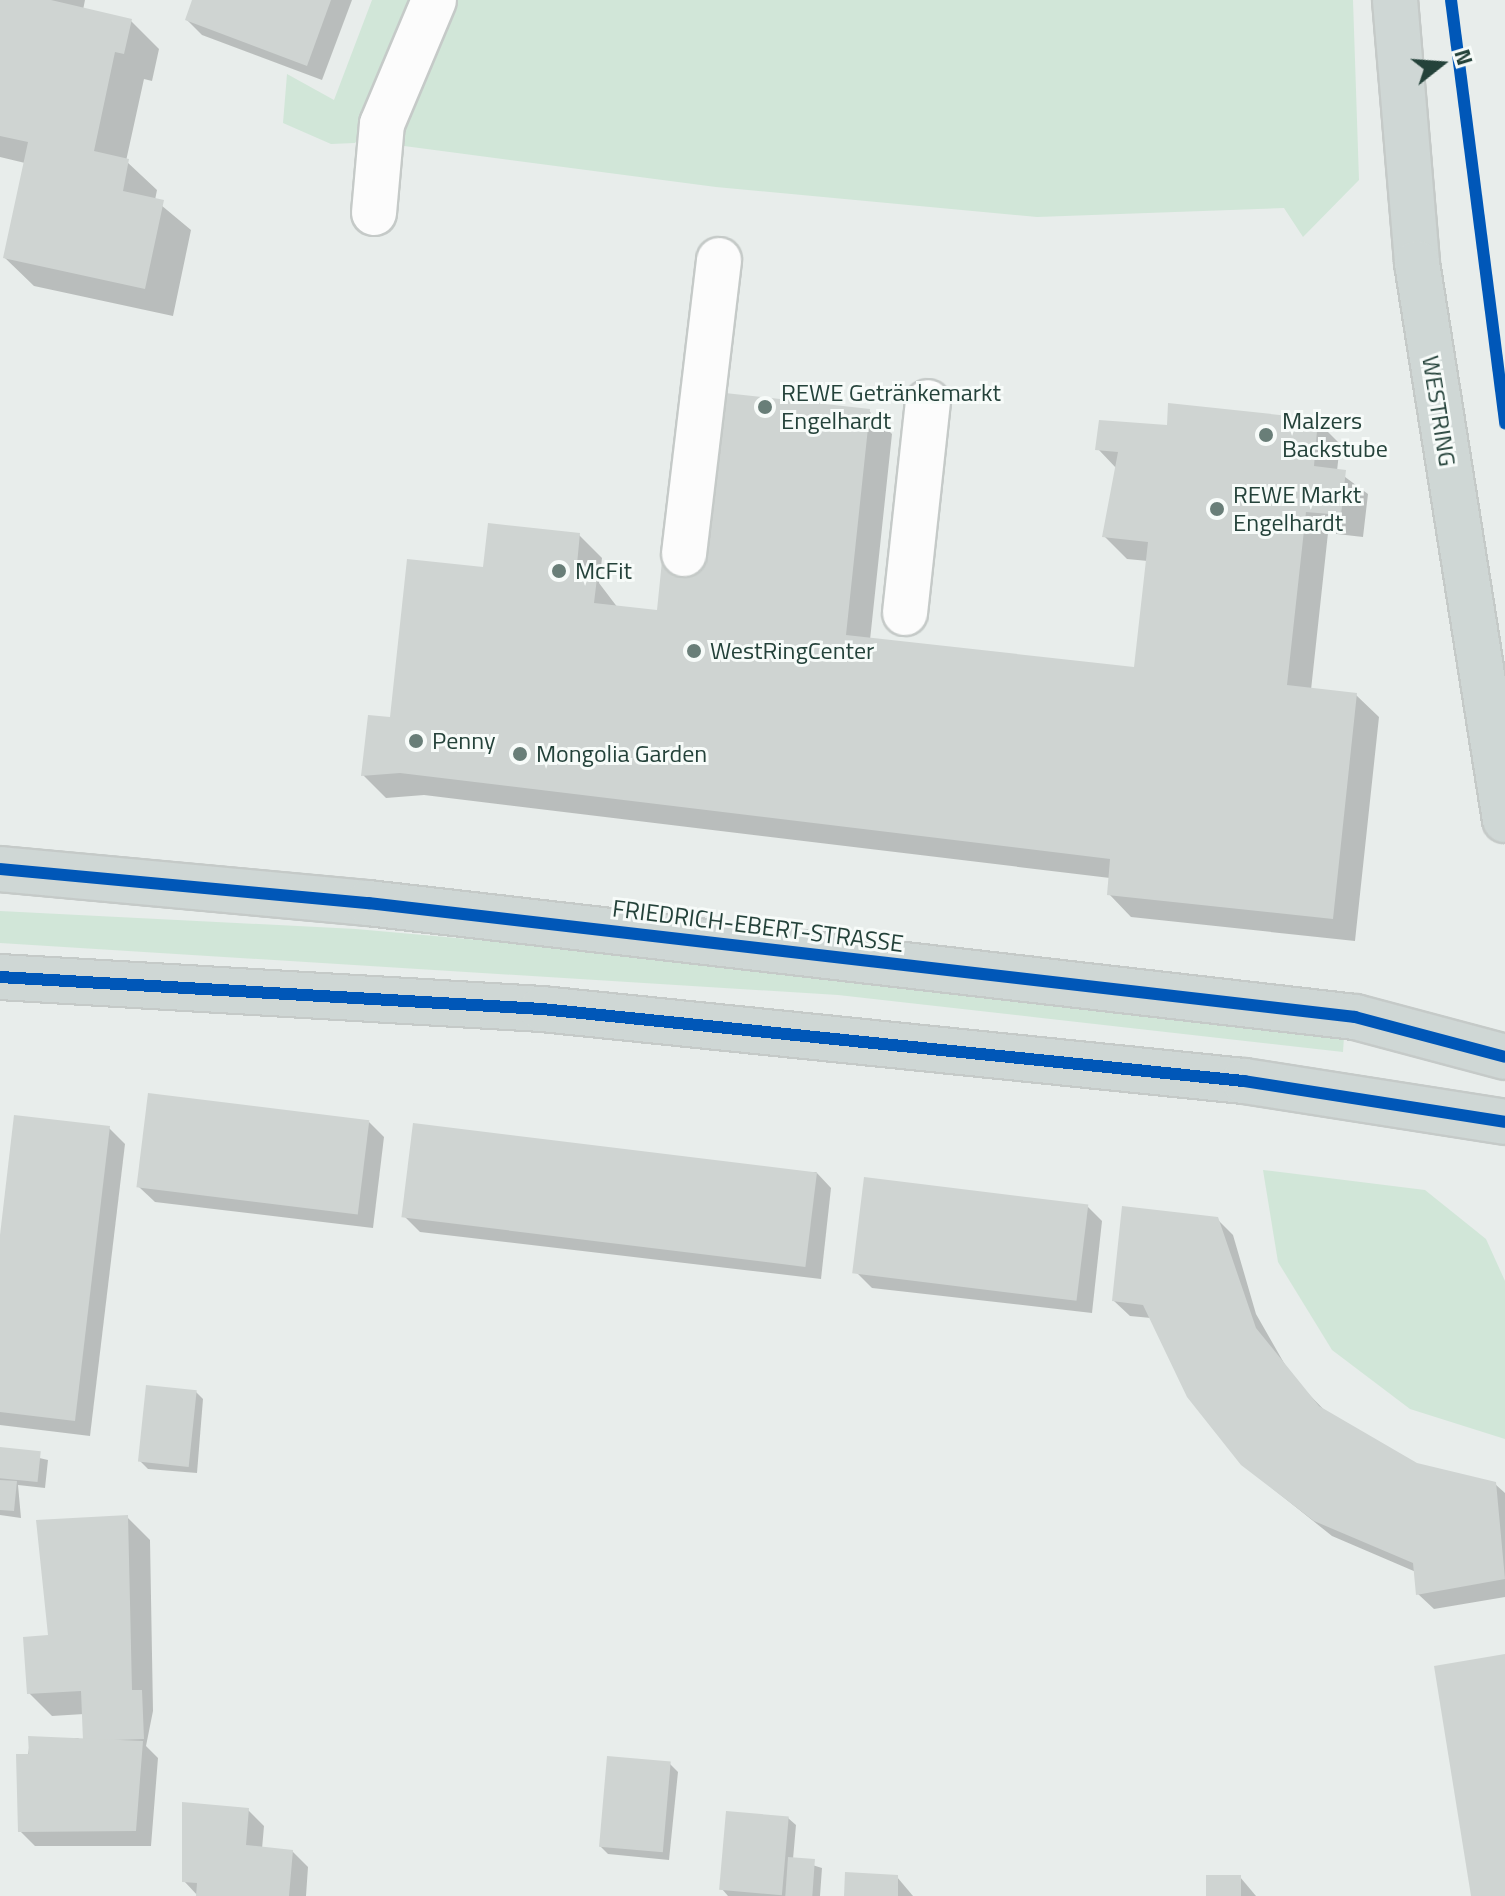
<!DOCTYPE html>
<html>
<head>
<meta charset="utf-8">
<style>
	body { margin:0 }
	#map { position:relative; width:1505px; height:1896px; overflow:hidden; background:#e8edeb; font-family:"Titillium Web",sans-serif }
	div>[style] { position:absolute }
	.green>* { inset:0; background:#d1e6d8 }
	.shadow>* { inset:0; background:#0003 }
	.building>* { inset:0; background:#cfd4d2; transform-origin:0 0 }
	.roads { filter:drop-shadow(2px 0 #c5cac8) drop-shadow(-2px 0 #c5cac8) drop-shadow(0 2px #c5cac8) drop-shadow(0 -2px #c5cac8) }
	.minor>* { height:44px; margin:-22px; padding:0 22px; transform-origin:22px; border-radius:22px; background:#fcfcfc }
	.major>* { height:44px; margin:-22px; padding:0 22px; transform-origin:22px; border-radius:22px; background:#cfd7d5 }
	.cycleway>* { height:12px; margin:-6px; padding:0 6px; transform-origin:6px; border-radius:6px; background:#0057b8 }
	.dots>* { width:22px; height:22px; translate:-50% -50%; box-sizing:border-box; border:4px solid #f7fbf9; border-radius:50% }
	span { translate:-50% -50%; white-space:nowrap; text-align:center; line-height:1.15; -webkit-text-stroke:6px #f7fbf9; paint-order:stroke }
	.poi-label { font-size:24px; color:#24423a }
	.left { translate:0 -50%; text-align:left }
	.street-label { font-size:24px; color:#24423a }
	.north { position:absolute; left:1401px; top:24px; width:80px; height:80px; -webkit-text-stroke:6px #f7fbf9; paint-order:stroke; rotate:73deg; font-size:22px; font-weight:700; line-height:32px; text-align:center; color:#24423a }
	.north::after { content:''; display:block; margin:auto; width:28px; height:36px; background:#24423a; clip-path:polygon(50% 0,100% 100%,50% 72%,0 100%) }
</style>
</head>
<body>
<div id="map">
	<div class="green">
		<i style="clip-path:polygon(372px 0,418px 0,363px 134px,355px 143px,331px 144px,283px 123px,287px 74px,334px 100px)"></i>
		<i style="clip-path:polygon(450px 0,1353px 0,1359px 180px,1303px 237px,1284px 208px,1037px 217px,716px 187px,389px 144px)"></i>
		<i style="clip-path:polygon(0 911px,356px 929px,691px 959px,1344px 1037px,1343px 1052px,838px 995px,0 943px)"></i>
		<i style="clip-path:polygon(1263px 1170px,1425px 1190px,1486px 1239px,1505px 1281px,1505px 1439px,1410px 1409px,1332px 1350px,1278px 1262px)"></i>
	</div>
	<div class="shadow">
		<i style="clip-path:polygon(0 0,85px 0,83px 10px,131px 21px,159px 49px,152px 81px,144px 79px,126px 161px,157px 190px,155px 200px,191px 230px,173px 316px,34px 286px,5px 258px,25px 163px,0 157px)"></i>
		<i style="clip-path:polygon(194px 0,352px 0,322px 80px,202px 35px,187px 20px)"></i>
		<i style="clip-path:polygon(869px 411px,892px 434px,870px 640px,1136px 669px,1148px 561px,1127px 559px,1104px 536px,1117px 469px,1098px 449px,1168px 427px,1317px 421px,1340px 444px,1337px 471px,1368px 494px,1363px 537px,1328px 533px,1311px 690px,1356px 695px,1379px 717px,1355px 941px,1131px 917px,1109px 894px,1110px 878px,424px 795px,386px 798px,363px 775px,485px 570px,579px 535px,602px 558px,599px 583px,618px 608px,659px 613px)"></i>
		<i style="clip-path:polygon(369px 1122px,384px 1137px,373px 1228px,155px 1202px,139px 1187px)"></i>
		<i style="clip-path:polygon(109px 1128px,125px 1144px,90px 1436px,0 1425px,0 1250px)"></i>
		<i style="clip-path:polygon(816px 1172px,831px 1188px,821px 1279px,420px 1232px,405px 1217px)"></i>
		<i style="clip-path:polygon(1087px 1206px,1102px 1221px,1092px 1313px,872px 1288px,857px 1273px)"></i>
		<i style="clip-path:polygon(1217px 1219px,1233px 1235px,1256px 1314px,1292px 1377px,1335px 1421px,1416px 1465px,1495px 1484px,1505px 1493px,1505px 1597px,1434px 1609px,1418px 1594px,1416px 1572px,1332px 1536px,1242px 1464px,1151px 1318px,1130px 1316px,1114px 1301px)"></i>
		<i style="clip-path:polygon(196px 1392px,203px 1399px,197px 1473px,148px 1469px,140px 1461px)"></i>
		<i style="clip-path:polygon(0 1449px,48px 1460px,45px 1488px,18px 1485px,21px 1518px,0 1515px)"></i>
		<i style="clip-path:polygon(127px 1517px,150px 1540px,153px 1711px,146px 1746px,158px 1758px,151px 1846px,35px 1846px,20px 1831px,30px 1738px,78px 1738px,85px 1744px,84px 1714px,52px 1716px,29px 1693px,50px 1636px)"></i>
		<i style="clip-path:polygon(670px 1764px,678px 1772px,669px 1860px,608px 1854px,600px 1846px)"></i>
		<i style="clip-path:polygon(184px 1804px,248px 1810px,264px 1826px,262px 1849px,292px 1851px,308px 1867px,306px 1896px,198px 1896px,184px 1881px)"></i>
		<i style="clip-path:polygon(788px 1818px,796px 1825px,793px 1859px,822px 1868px,820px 1896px,728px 1896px,722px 1889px)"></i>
		<i style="clip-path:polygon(897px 1877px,913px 1896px,846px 1896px)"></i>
		<i style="clip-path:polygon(1240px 1877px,1256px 1896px,1208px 1896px)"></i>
	</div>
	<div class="building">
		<i style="clip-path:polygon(0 0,51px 0,132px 19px,124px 54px,115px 52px,94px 151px,129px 159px,123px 191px,164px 200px,145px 289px,3px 258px,28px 142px,0 136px)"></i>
		<i style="clip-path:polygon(192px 0,331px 0,307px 66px,185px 20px)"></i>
		<i style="clip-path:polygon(725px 393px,870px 409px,846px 635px,1134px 667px,1148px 542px,1102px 537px,1118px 452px,1095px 450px,1099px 420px,1167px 425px,1168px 403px,1318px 419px,1314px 466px,1346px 470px,1341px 515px,1306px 512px,1287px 685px,1357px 693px,1333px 919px,1107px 895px,1110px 859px,400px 773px,361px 776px,368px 715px,390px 717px,407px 559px,483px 567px,488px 523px,580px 533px,576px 575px,597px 578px,594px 603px,657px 610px,662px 561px,701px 565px)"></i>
		<i style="left:148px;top:1093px;width:223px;height:95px;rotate:7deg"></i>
		<i style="clip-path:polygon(14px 1115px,110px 1126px,75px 1421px,0 1412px,0 1235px)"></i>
		<i style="left:413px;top:1123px;width:407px;height:95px;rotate:7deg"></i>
		<i style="left:864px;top:1177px;width:226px;height:97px;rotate:7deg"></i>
		<i style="clip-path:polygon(1122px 1206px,1218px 1217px,1256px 1328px,1319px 1406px,1417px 1463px,1496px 1482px,1505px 1579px,1416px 1595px,1413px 1563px,1314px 1521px,1241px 1465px,1187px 1397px,1143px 1305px,1112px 1301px)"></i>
		<i style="left:146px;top:1385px;width:51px;height:77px;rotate:6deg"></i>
		<i style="left:0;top:1447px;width:41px;height:31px;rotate:6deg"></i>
		<i style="clip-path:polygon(0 1480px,17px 1481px,14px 1511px,0 1510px)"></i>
		<i style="clip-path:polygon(128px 1515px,132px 1690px,142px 1690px,144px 1739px,83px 1741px,81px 1691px,27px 1694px,23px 1637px,48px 1635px,36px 1520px)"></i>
		<i style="clip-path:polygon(1505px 1654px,1505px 1896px,1471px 1896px,1434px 1666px)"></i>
		<i style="clip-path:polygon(28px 1736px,143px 1741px,136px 1831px,18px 1832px,16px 1754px,29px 1754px)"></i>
		<i style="left:607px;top:1756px;width:64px;height:91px;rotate:5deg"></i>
		<i style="clip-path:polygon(182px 1802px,249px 1808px,246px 1845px,293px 1850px,289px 1896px,196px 1896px,197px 1883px,182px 1882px)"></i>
		<i style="left:726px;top:1811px;width:63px;height:79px;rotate:5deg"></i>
		<i style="left:788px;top:1857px;width:27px;height:39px;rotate:4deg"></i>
		<i style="clip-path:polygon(845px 1872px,898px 1875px,898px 1896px,844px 1896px)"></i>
		<i style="left:1206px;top:1875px;width:35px;height:21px"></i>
	</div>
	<div class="roads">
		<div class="minor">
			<i style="left:374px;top:213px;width:89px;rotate:-84.9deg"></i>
			<i style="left:382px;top:124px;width:134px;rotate:-67.2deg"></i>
			<i style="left:684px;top:554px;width:296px;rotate:-83.2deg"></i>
			<i style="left:905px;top:613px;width:212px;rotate:-83.8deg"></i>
		</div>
		<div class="major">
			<i style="left:1395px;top:0;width:264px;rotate:85.2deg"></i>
			<i style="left:1417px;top:263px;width:564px;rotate:81.02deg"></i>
			<i style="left:0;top:869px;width:370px;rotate:5.3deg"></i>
			<i style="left:368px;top:903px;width:994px;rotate:6.59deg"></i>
			<i style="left:1355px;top:1017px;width:155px;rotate:14.9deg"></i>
			<i style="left:0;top:977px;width:543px;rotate:3.38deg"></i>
			<i style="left:542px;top:1009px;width:706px;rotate:5.86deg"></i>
			<i style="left:1244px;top:1081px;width:264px;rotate:8.9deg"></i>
		</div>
	</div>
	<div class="cycleway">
		<i style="left:1451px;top:0;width:427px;rotate:82.7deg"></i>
		<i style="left:0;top:869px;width:370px;rotate:5.3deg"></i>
		<i style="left:368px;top:903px;width:994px;rotate:6.59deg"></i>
		<i style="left:1355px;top:1017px;width:155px;rotate:14.9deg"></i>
		<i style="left:0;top:977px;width:543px;rotate:3.38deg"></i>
		<i style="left:542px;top:1009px;width:706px;rotate:5.86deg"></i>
		<i style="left:1244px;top:1081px;width:264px;rotate:8.9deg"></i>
	</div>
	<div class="dots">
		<i style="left:765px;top:407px;background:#697e78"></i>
		<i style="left:1266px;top:435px;background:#697e78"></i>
		<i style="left:1217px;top:509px;background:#697e78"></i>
		<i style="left:559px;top:571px;background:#697e78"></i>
		<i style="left:694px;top:651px;background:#697e78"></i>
		<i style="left:416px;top:741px;background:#697e78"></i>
		<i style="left:520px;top:754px;background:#697e78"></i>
	</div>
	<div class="poi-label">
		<span class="left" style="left:781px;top:407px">REWE Getränkemarkt<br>Engelhardt</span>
		<span class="left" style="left:1282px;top:435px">Malzers<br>Backstube</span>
		<span class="left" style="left:1233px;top:509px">REWE Markt<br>Engelhardt</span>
		<span class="left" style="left:575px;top:571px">McFit</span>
		<span class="left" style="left:710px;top:651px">WestRingCenter</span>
		<span class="left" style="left:432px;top:741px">Penny</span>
		<span class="left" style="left:536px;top:754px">Mongolia Garden</span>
	</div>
	<div class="street-label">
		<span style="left:1439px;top:411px;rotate:81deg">WESTRING</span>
		<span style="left:758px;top:926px;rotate:7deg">FRIEDRICH-EBERT-STRASSE</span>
	</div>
	<div class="north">N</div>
</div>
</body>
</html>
